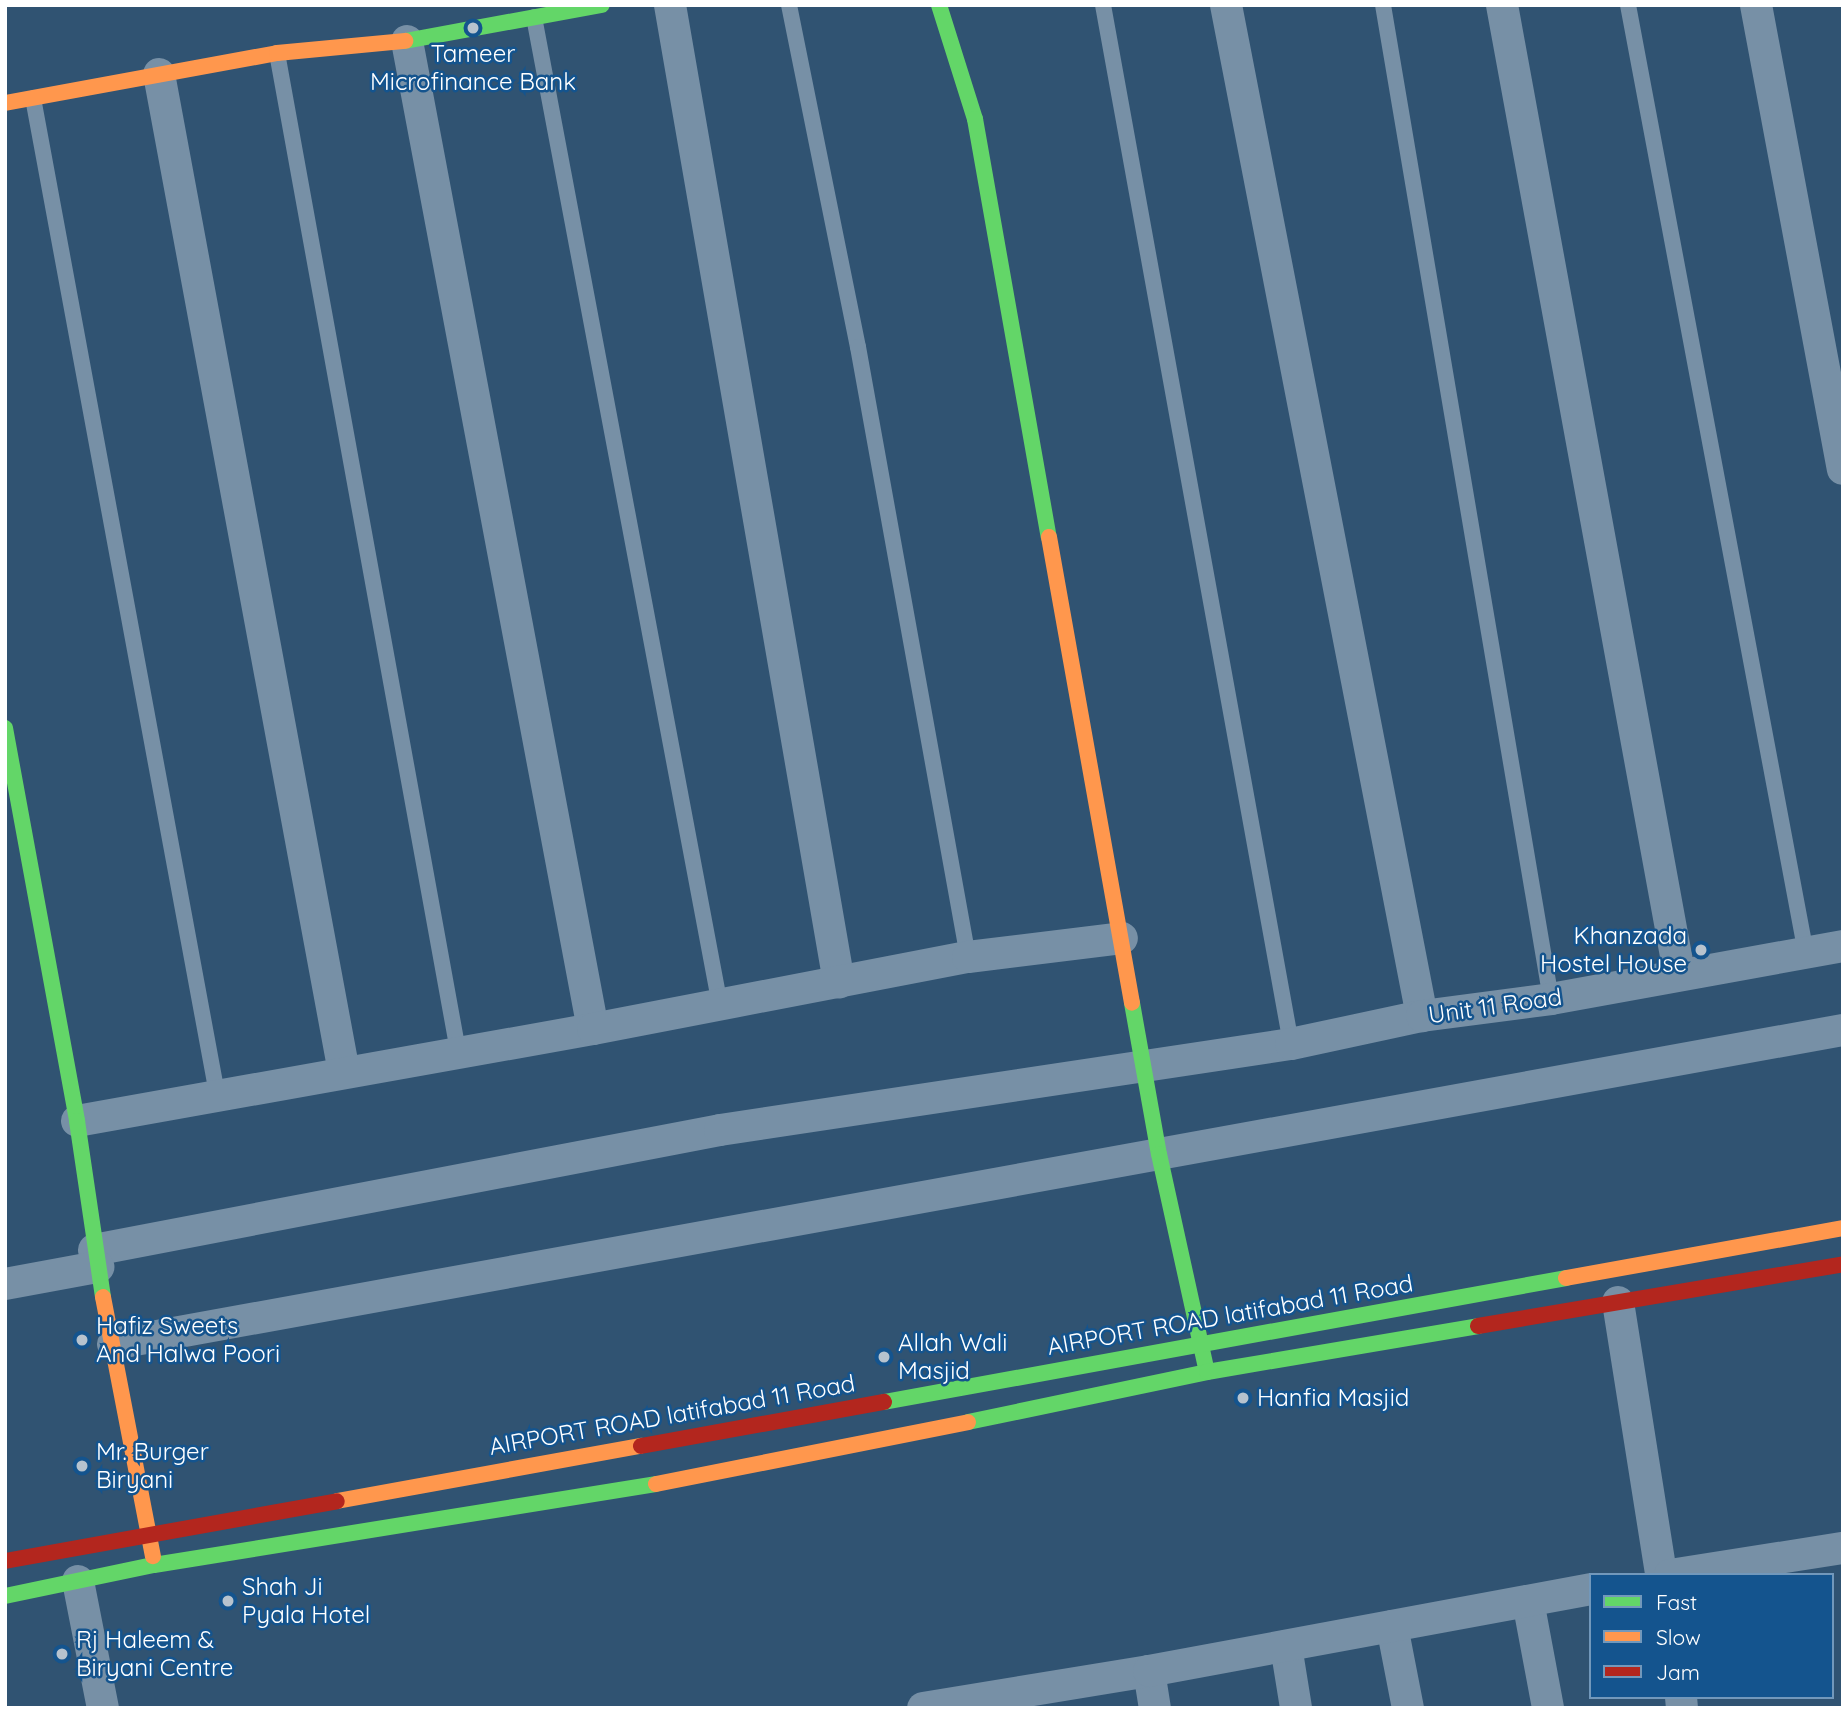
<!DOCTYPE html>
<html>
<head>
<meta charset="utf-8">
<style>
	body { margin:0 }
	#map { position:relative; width:1848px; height:1713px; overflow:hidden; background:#305372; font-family:Quicksand,sans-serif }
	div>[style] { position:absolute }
	.lane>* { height:16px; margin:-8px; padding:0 8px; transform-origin:8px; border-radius:8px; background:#7790a6 }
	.street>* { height:32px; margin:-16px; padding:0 16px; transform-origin:16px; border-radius:16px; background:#7790a6 }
	.fast>* { height:16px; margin:-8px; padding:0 8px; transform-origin:8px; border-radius:8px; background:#63d668 }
	.slow>* { height:16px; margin:-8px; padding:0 8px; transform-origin:8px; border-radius:8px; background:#ff974d }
	.jam>* { height:16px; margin:-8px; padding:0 8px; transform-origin:8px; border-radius:8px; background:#b3261e }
	.dots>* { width:19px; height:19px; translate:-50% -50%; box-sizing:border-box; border:4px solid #14548e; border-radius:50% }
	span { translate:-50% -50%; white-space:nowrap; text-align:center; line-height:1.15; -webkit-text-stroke:5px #14548e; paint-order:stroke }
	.poi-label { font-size:24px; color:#fff }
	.right { translate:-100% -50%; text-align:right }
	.left { translate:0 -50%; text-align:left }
	.street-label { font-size:24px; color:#fff }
	.frame { position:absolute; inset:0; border:7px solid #fff; pointer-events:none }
	.legend { position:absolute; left:1589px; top:1573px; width:245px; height:126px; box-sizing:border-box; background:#14548e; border:2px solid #7298bb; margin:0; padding:9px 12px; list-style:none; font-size:21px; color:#fff }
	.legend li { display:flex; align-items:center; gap:14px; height:35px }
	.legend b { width:35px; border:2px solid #7298bb }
</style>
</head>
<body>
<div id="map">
	<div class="lane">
		<i style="left:789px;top:5px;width:349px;rotate:78.6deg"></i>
		<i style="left:858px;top:347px;width:620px;rotate:79.78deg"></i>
		<i style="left:1103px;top:5px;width:1056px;rotate:79.74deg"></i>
		<i style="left:1383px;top:5px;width:1008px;rotate:80.41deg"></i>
		<i style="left:1628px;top:5px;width:965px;rotate:79.37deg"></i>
		<i style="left:534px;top:17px;width:1005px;rotate:79.34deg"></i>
		<i style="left:277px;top:53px;width:1014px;rotate:79.72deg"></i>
		<i style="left:33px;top:98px;width:1013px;rotate:79.53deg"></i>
	</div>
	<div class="street">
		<i style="left:670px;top:5px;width:992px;rotate:80.19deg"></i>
		<i style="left:1226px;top:5px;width:1030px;rotate:79.03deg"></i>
		<i style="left:1502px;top:5px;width:983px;rotate:79.63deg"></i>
		<i style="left:1756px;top:5px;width:472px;rotate:79.4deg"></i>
		<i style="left:407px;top:41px;width:1005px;rotate:79.34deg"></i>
		<i style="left:159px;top:74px;width:1015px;rotate:79.5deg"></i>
		<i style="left:77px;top:1121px;width:524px;rotate:-10.11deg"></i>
		<i style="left:593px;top:1029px;width:382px;rotate:-10.9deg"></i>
		<i style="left:968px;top:957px;width:155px;rotate:-7deg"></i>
		<i style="left:94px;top:1250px;width:637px;rotate:-10.85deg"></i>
		<i style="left:720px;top:1130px;width:577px;rotate:-8.57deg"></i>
		<i style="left:1291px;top:1044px;width:134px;rotate:-12.1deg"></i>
		<i style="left:1422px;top:1016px;width:130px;rotate:-7.5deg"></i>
		<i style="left:1551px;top:999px;width:297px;rotate:-10.3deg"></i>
		<i style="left:5px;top:1284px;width:95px;rotate:-10.4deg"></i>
		<i style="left:1618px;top:1302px;width:276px;rotate:81deg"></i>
		<i style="left:113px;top:1344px;width:1758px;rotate:-10.29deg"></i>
		<i style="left:1670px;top:1575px;width:175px;rotate:-8.9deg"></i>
		<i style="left:78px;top:1581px;width:129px;rotate:78.9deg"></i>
		<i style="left:1528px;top:1601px;width:109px;rotate:79.4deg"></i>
		<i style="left:1392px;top:1626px;width:84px;rotate:79deg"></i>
		<i style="left:1286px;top:1646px;width:63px;rotate:80.8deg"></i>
		<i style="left:1149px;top:1671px;width:37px;rotate:81deg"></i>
		<i style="left:1681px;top:1697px;width:11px;rotate:85deg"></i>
		<i style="left:923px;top:1708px;width:229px;rotate:-9.3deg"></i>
		<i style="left:1149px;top:1671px;width:450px;rotate:-10.5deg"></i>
	</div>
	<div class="fast">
		<i style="left:939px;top:5px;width:120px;rotate:72.5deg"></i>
		<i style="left:975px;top:119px;width:424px;rotate:80deg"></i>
		<i style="left:405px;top:41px;width:200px;rotate:-10.4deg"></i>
		<i style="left:5px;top:728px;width:400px;rotate:79.6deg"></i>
		<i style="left:77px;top:1121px;width:178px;rotate:81.6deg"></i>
		<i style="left:1132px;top:1003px;width:153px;rotate:79.9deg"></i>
		<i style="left:1159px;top:1154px;width:218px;rotate:77.6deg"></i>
		<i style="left:884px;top:1402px;width:693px;rotate:-10.3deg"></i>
		<i style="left:968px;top:1422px;width:244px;rotate:-11.8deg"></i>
		<i style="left:1207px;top:1372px;width:275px;rotate:-9.6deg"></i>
		<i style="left:5px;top:1596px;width:152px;rotate:-11.8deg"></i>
		<i style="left:154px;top:1565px;width:508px;rotate:-9.17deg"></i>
	</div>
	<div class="slow">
		<i style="left:5px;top:103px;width:277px;rotate:-10.4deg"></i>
		<i style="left:277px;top:53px;width:129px;rotate:-5.4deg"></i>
		<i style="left:1049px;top:537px;width:473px;rotate:79.9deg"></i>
		<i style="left:1566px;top:1278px;width:281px;rotate:-10.2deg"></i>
		<i style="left:103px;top:1297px;width:264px;rotate:79.1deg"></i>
		<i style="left:656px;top:1484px;width:318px;rotate:-11.2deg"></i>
		<i style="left:337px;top:1501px;width:309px;rotate:-10.3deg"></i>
	</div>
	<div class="jam">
		<i style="left:1478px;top:1326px;width:370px;rotate:-9.6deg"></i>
		<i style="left:641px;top:1446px;width:247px;rotate:-10.3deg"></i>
		<i style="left:5px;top:1561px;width:337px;rotate:-10.2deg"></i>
	</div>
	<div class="dots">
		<i style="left:473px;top:28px;background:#b7c3ce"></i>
		<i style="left:1701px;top:950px;background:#b7c3ce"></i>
		<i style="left:82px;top:1340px;background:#b7c3ce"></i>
		<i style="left:884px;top:1357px;background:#b7c3ce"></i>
		<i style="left:1243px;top:1398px;background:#b7c3ce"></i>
		<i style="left:82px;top:1466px;background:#b7c3ce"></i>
		<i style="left:228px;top:1601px;background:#b7c3ce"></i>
		<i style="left:62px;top:1654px;background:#b7c3ce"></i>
	</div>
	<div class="poi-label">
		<span style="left:473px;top:68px">Tameer<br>Microfinance Bank</span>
		<span class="right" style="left:1687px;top:950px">Khanzada<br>Hostel House</span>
		<span class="left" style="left:96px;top:1340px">Hafiz Sweets<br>And Halwa Poori</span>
		<span class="left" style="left:898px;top:1357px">Allah Wali<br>Masjid</span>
		<span class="left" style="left:1257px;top:1398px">Hanfia Masjid</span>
		<span class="left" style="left:96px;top:1466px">Mr. Burger<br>Biryani</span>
		<span class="left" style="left:242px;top:1601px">Shah Ji<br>Pyala Hotel</span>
		<span class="left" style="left:76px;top:1654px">Rj Haleem &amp;<br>Biryani Centre</span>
	</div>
	<div class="street-label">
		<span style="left:1495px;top:1006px;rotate:-8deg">Unit 11 Road</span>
		<span style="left:1230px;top:1315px;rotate:-10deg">AIRPORT ROAD latifabad 11 Road</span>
		<span style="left:672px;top:1415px;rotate:-10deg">AIRPORT ROAD latifabad 11 Road</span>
	</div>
	<div class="frame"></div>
	<ul class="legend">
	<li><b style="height:9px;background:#63d668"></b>Fast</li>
	<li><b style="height:9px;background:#ff974d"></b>Slow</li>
	<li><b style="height:9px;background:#b3261e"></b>Jam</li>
	</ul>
</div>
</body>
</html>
